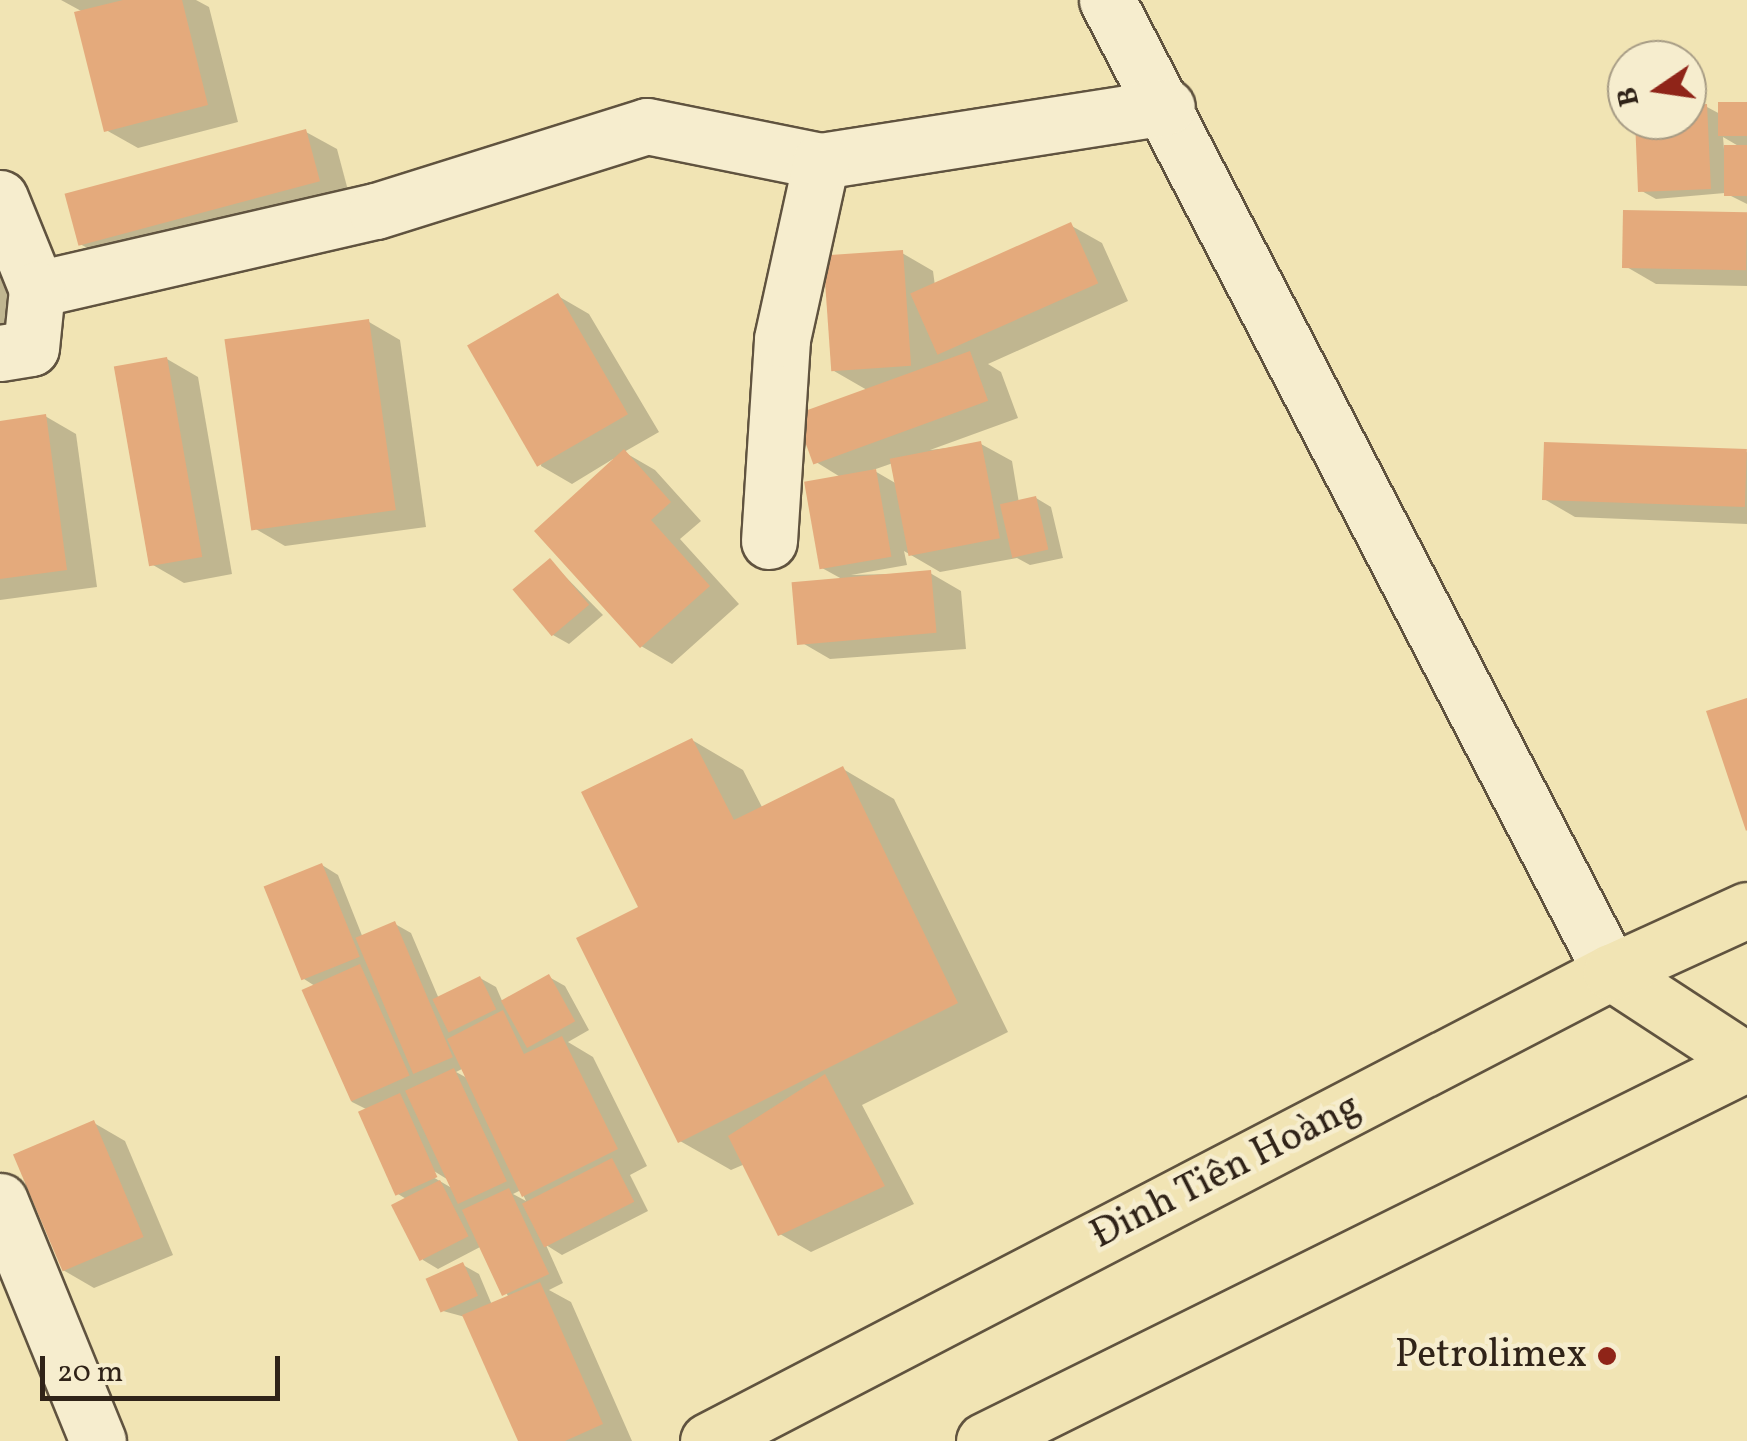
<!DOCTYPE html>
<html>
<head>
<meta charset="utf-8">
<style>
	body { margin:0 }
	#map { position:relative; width:1747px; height:1441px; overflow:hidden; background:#f1e4b4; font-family:Vollkorn,serif }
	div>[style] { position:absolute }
	.shadow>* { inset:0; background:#0003 }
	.building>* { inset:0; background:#e4aa7c; transform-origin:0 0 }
	.roads { filter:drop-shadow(2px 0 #60533f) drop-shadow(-2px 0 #60533f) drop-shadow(0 2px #60533f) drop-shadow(0 -2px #60533f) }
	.street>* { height:55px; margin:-27.5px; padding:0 27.5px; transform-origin:27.5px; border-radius:27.5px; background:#f6edce }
	.highway>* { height:55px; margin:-27.5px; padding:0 27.5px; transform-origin:27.5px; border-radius:27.5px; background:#f1e4b4 }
	.dots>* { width:28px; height:28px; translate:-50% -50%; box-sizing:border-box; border:5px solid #f6edce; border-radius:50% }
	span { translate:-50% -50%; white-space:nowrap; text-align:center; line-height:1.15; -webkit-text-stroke:9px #f6edce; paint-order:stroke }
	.street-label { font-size:40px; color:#302318 }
	.poi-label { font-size:40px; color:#302318 }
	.right { translate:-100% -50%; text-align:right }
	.north { position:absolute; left:1607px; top:40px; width:100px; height:100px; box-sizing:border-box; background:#f6edce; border:2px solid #a79c85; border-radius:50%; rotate:257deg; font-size:28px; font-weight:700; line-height:40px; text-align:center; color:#302318 }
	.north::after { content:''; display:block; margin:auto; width:35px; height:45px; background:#8f2418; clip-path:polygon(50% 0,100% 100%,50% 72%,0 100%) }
	.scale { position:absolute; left:40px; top:1356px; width:240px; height:45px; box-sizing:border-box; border:5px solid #302318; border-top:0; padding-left:12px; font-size:30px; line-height:35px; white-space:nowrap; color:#302318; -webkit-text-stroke:8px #f6edce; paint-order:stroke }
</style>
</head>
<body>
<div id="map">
	<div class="shadow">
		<i style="clip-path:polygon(61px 0,196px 0,209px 7px,238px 122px,138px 148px,106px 130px,83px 12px)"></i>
		<i style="clip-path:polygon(evenodd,1747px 104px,1747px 204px,1725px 193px,1656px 199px,1640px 190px,1637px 120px,1687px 120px,1687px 107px,1707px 107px,1722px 115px,1747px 104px,1723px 137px,1735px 144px,1742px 148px,1724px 149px,1723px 137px)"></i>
		<i style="clip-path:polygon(306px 132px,337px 149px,350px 198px,111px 261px,80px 244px)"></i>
		<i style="clip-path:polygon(1747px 214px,1747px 286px,1656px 284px,1625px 266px)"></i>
		<i style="clip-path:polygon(evenodd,1070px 225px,1102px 243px,1128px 301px,988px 364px,1001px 372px,1018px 418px,930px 450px,981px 444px,1012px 461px,1019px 503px,1036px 498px,1051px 507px,1063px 558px,1030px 565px,1017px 558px,940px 572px,904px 551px,907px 565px,851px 575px,930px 573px,961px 591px,966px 649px,830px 659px,799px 641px,842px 579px,822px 568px,842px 478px,816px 462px,867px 390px,834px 371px,902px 253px,933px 271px,935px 286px,1070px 225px,893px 463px,897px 484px,873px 470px,893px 463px)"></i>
		<i style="clip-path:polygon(0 248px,27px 342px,0 348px)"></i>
		<i style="clip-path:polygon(558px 296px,589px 314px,659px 432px,624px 452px,655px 470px,701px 521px,680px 539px,739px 604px,672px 664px,641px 646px,613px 459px,572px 484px,541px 466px)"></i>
		<i style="clip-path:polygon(369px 322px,400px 340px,426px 527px,285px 546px,254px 528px)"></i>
		<i style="clip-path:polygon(167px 359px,198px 377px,232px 574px,184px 583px,153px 565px)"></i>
		<i style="clip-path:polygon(45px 416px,76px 434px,97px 587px,0 600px,0 423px)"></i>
		<i style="clip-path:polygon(1747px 452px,1747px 524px,1575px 517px,1544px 499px)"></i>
		<i style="clip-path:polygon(550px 561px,603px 615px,569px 644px,553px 635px)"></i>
		<i style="clip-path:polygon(692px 740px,743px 770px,763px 809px,843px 769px,894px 799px,1008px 1032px,862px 1105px,914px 1204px,811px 1252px,780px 1234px,745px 1164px,731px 1170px,680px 1141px,642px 908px)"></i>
		<i style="clip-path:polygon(evenodd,322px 865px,338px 875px,363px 938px,395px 924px,411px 933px,439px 999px,480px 978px,496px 987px,503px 1003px,549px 977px,565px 986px,589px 1030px,568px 1042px,593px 1057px,647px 1166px,630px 1175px,648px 1211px,562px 1255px,546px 1245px,563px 1283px,549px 1290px,571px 1302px,632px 1441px,521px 1441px,465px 1317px,443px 1311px,463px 1265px,479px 1274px,492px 1305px,509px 1298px,482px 1246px,438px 1269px,423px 1260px,408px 1200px,398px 1194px,368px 1110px,352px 1102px,315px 986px,304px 979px,322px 865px,464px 1068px,469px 1079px,456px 1072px,464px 1068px,322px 865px,429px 1168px,450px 1181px,450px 1187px,426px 1173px,429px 1168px,322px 865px,521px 1190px,526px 1201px,513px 1194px,521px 1190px)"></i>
		<i style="clip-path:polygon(94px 1123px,125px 1141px,173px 1255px,94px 1288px,63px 1270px)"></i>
	</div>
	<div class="building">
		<i style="clip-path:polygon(123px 0,182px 0,208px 105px,104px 132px,74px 12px)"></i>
		<i style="left:1747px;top:102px;width:34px;height:29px;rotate:90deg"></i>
		<i style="clip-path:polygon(1707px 104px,1711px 189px,1638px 192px,1635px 120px,1687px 120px,1687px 105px)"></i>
		<i style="left:306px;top:129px;width:54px;height:250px;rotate:75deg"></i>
		<i style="left:1747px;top:145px;width:51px;height:23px;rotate:90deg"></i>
		<i style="left:1623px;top:210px;width:124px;height:58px;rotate:1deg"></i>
		<i style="left:1071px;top:222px;width:67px;height:176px;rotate:66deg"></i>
		<i style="left:903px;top:250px;width:116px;height:80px;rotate:86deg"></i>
		<i style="left:558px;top:293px;width:140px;height:105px;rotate:60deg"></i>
		<i style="left:369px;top:319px;width:193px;height:146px;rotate:82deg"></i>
		<i style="left:970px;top:351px;width:53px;height:186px;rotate:70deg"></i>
		<i style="left:167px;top:357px;width:203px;height:54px;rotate:80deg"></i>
		<i style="clip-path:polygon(46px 414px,67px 570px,0 579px,0 421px)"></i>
		<i style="left:981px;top:441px;width:99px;height:93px;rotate:79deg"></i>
		<i style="left:1544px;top:442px;width:203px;height:58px;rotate:2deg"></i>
		<i style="clip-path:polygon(624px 449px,671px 502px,651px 520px,710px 586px,640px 648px,534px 531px)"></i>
		<i style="left:876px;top:469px;width:89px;height:73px;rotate:80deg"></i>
		<i style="left:1036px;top:496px;width:55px;height:37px;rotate:77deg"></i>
		<i style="left:550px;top:558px;width:61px;height:49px;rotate:50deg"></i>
		<i style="left:931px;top:570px;width:63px;height:140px;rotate:85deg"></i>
		<i style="clip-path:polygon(1747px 698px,1747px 830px,1746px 831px,1706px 711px)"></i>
		<i style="clip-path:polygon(692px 738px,734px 820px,843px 766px,958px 1003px,678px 1143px,576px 938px,638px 907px,581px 792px)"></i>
		<i style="left:322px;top:863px;width:101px;height:63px;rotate:68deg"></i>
		<i style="left:395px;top:921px;width:148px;height:43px;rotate:67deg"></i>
		<i style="left:360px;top:964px;width:122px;height:64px;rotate:66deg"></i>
		<i style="left:549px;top:974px;width:54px;height:55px;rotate:61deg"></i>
		<i style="left:480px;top:976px;width:37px;height:53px;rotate:64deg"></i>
		<i style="clip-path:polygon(503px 1010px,524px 1054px,562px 1036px,618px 1149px,522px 1197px,447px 1039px)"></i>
		<i style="left:454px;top:1068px;width:125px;height:54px;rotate:65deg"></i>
		<i style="clip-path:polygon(825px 1074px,885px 1186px,778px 1236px,728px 1136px)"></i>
		<i style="left:400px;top:1093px;width:92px;height:46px;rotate:66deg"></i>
		<i style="left:94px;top:1120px;width:127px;height:88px;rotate:67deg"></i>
		<i style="left:612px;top:1158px;width:49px;height:101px;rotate:63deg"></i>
		<i style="left:440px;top:1180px;width:63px;height:55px;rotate:63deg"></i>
		<i style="left:509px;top:1188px;width:95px;height:52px;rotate:65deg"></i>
		<i style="left:463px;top:1262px;width:37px;height:41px;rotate:66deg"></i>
		<i style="clip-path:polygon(540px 1282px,603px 1424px,565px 1441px,518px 1441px,462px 1315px)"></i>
	</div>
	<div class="roads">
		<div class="street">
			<i style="left:1107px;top:0;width:1095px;rotate:62.59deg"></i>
			<i style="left:0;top:198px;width:98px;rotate:67.9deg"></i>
			<i style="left:37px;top:289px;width:348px;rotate:-13deg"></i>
			<i style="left:376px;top:211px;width:284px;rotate:-17.4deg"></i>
			<i style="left:647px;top:126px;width:177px;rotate:11.4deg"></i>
			<i style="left:821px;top:161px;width:350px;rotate:-8.9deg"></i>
			<i style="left:0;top:353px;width:31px;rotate:-9deg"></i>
			<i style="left:31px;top:348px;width:59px;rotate:-84.2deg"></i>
			<i style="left:769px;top:541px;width:202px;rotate:-86.3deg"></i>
			<i style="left:782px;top:339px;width:182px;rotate:-77.6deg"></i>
			<i style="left:0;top:1201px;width:259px;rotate:67.8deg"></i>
		</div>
		<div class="highway">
			<i style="left:1611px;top:972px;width:163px;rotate:33.2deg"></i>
			<i style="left:708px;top:1441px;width:1018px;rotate:-27.45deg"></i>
			<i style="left:1611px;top:972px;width:149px;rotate:-24.5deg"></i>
			<i style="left:984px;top:1441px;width:852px;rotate:-26.35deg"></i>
		</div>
	</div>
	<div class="dots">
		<i style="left:1607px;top:1356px;background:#8f2418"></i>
	</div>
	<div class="street-label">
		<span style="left:1226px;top:1172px;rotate:-27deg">Đinh Tiên Hoàng</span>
	</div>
	<div class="poi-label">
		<span class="right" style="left:1587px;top:1356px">Petrolimex</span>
	</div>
	<div class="north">B</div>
	<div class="scale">20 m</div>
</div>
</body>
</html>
